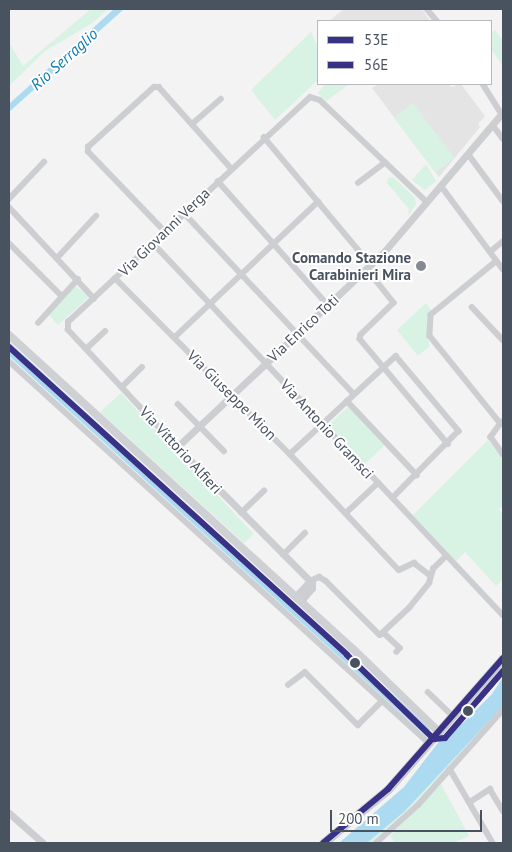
<!DOCTYPE html>
<html>
<head>
<meta charset="utf-8">
<style>
	body { margin:0 }
	#map { position:relative; width:512px; height:852px; overflow:hidden; background:#f3f3f3; font-family:"PT Sans",sans-serif }
	div>[style] { position:absolute }
	.education>* { inset:0; background:#e5e4e5 }
	.green>* { inset:0; background:#d8f2e4; transform-origin:0 0 }
	.water>* { inset:0; background:#acdaf0 }
	.minor>* { height:5.5px; margin:-2.75px; padding:0 2.75px; transform-origin:2.75px; border-radius:2.75px; background:#cdced1 }
	.tertiary>* { height:7px; margin:-3.5px; padding:0 3.5px; transform-origin:3.5px; border-radius:3.5px; background:#cdced1 }
	.secondary>* { height:8px; margin:-4px; padding:0 4px; transform-origin:4px; border-radius:4px; background:#ced0d4 }
	.primary>* { height:9px; margin:-4.5px; padding:0 4.5px; transform-origin:4.5px; border-radius:4.5px; background:#c8ccd0 }
	.bus-1>* { height:6px; margin:-3px; padding:0 3px; transform-origin:3px; border-radius:3px; background:#393185 }
	.bus-2>* { height:6px; margin:-3px; padding:0 3px; transform-origin:3px; border-radius:3px; background:#393185 }
	.dots>* { width:14px; height:14px; translate:-50% -50%; box-sizing:border-box; border:2px solid #fff; border-radius:50% }
	span { translate:-50% -50%; white-space:nowrap; text-align:center; line-height:1.15; -webkit-text-stroke:4px #fff; paint-order:stroke }
	.street-label { font-size:15px; color:#495360 }
	.poi-label { font-size:15px; color:#495360; font-weight:700 }
	.right { translate:-100% -50%; text-align:right }
	.water-label { font-size:16px; color:#0b7db1; font-style:italic }
	.frame { position:absolute; inset:0; border:10px solid #495360; pointer-events:none }
	.legend { position:absolute; left:317px; top:20px; width:175px; height:65px; box-sizing:border-box; background:#fff; border:1px solid #b6babf; margin:0; padding:6px 9px; list-style:none; font-size:15px; color:#495360 }
	.legend li { display:flex; align-items:center; gap:10px; height:25px }
	.legend b { width:25px; border:1px solid #b6babf }
	.scale { position:absolute; left:330px; top:810px; width:152px; height:22px; box-sizing:border-box; border:2px solid #495360; border-top:0; padding-left:6px; font-size:15px; line-height:18px; white-space:nowrap; color:#495360; -webkit-text-stroke:4px #fff; paint-order:stroke }
</style>
</head>
<body>
<div id="map">
	<div class="education">
		<i style="clip-path:polygon(344px 9px,422px 9px,430px 21px,329px 21px)"></i>
		<i style="clip-path:polygon(379px 84px,449px 84px,451px 87px,461px 84px,485px 116px,478px 124px,480px 127px,439px 177px,372px 88px)"></i>
	</div>
	<div class="green">
		<i style="clip-path:polygon(91px 9px,108px 9px,94px 22px,45px 51px,9px 86px,9px 42px,23px 66px)"></i>
		<i style="clip-path:polygon(495px 30px,503px 41px,503px 66px,491px 49px,491px 33px)"></i>
		<i style="clip-path:polygon(311px 32px,318px 47px,318px 80px,275px 120px,251px 90px)"></i>
		<i style="clip-path:polygon(325px 84px,347px 84px,347px 86px,326px 101px,318px 93px)"></i>
		<i style="left:413px;top:103px;width:69px;height:24px;rotate:53deg"></i>
		<i style="clip-path:polygon(426px 164px,436px 181px,425px 190px,412px 180px)"></i>
		<i style="clip-path:polygon(393px 177px,415px 198px,416px 204px,408px 216px,409px 209px,387px 183px,388px 178px)"></i>
		<i style="clip-path:polygon(74px 285px,89px 297px,58px 325px,49px 315px)"></i>
		<i style="clip-path:polygon(426px 303px,432px 311px,428px 315px,427px 337px,430px 346px,418px 356px,397px 330px)"></i>
		<i style="clip-path:polygon(121px 393px,254px 534px,244px 543px,100px 412px)"></i>
		<i style="left:348px;top:407px;width:53px;height:26px;rotate:47deg"></i>
		<i style="clip-path:polygon(488px 440px,503px 458px,503px 505px,499px 509px,503px 515px,503px 579px,496px 586px,465px 552px,456px 561px,413px 515px)"></i>
		<i style="clip-path:polygon(503px 706px,426px 794px,373px 843px,367px 843px,405px 811px)"></i>
		<i style="clip-path:polygon(441px 784px,469px 836px,453px 843px,395px 843px,390px 836px)"></i>
	</div>
	<div class="water">
		<i style="clip-path:polygon(114px 9px,124px 9px,9px 112px,9px 104px)"></i>
		<i style="clip-path:polygon(9px 342px,413px 713px,430px 729px,427px 737px,9px 356px)"></i>
		<i style="clip-path:polygon(503px 677px,503px 706px,405px 811px,367px 843px,339px 843px,404px 787px,444px 735px,464px 722px,492px 694px)"></i>
	</div>
	<div class="minor">
		<i style="left:427px;top:9px;width:16px;rotate:50deg"></i>
		<i style="left:483px;top:84px;width:36px;rotate:58deg"></i>
		<i style="left:192px;top:124px;width:38px;rotate:-41deg"></i>
		<i style="left:493px;top:125px;width:17px;rotate:54deg"></i>
		<i style="left:264px;top:137px;width:167px;rotate:50.1deg"></i>
		<i style="left:469px;top:155px;width:57px;rotate:53.5deg"></i>
		<i style="left:218px;top:181px;width:166px;rotate:48.4deg"></i>
		<i style="left:358px;top:183px;width:34px;rotate:-37deg"></i>
		<i style="left:442px;top:187px;width:102px;rotate:53.4deg"></i>
		<i style="left:9px;top:199px;width:51px;rotate:-46.6deg"></i>
		<i style="left:9px;top:207px;width:125px;rotate:47deg"></i>
		<i style="left:184px;top:213px;width:248px;rotate:46.8deg"></i>
		<i style="left:165px;top:232px;width:111px;rotate:-133.9deg"></i>
		<i style="left:88px;top:152px;width:5px;rotate:-90deg"></i>
		<i style="left:88px;top:147px;width:89px;rotate:-42.3deg"></i>
		<i style="left:154px;top:87px;width:5px"></i>
		<i style="left:159px;top:87px;width:108px;rotate:48.4deg"></i>
		<i style="left:9px;top:243px;width:74px;rotate:45deg"></i>
		<i style="left:153px;top:243px;width:511px;rotate:46.75deg"></i>
		<i style="left:490px;top:252px;width:17px;rotate:-40deg"></i>
		<i style="left:58px;top:257px;width:56px;rotate:-47.2deg"></i>
		<i style="left:497px;top:261px;width:85px;rotate:140.7deg"></i>
		<i style="left:431px;top:315px;width:21px;rotate:93deg"></i>
		<i style="left:430px;top:336px;width:113px;rotate:51.1deg"></i>
		<i style="left:367px;top:269px;width:43px;rotate:51.5deg"></i>
		<i style="left:394px;top:303px;width:46px;rotate:135.9deg"></i>
		<i style="left:361px;top:335px;width:4px;rotate:104deg"></i>
		<i style="left:360px;top:339px;width:137px;rotate:50deg"></i>
		<i style="left:115px;top:278px;width:248px;rotate:45.2deg"></i>
		<i style="left:290px;top:454px;width:159px;rotate:46.8deg"></i>
		<i style="left:399px;top:570px;width:17px;rotate:-25deg"></i>
		<i style="left:414px;top:563px;width:20px;rotate:37deg"></i>
		<i style="left:472px;top:307px;width:45px;rotate:46.8deg"></i>
		<i style="left:38px;top:323px;width:59px;rotate:-47.7deg"></i>
		<i style="left:175px;top:337px;width:197px;rotate:-43.4deg"></i>
		<i style="left:86px;top:349px;width:26px;rotate:-43deg"></i>
		<i style="left:9px;top:361px;width:568px;rotate:42.29deg"></i>
		<i style="left:122px;top:387px;width:28px;rotate:-45deg"></i>
		<i style="left:347px;top:401px;width:102px;rotate:46.6deg"></i>
		<i style="left:178px;top:404px;width:66px;rotate:45.6deg"></i>
		<i style="left:502px;top:422px;width:19px;rotate:126deg"></i>
		<i style="left:491px;top:437px;width:21px;rotate:55deg"></i>
		<i style="left:177px;top:447px;width:160px;rotate:-133deg"></i>
		<i style="left:68px;top:330px;width:8px;rotate:-90deg"></i>
		<i style="left:68px;top:322px;width:330px;rotate:-42.9deg"></i>
		<i style="left:310px;top:97px;width:10px;rotate:17deg"></i>
		<i style="left:320px;top:100px;width:148px;rotate:43.6deg"></i>
		<i style="left:290px;top:454px;width:144px;rotate:-42.8deg"></i>
		<i style="left:396px;top:356px;width:98px;rotate:50deg"></i>
		<i style="left:459px;top:431px;width:94px;rotate:134.6deg"></i>
		<i style="left:241px;top:513px;width:32px;rotate:-44deg"></i>
		<i style="left:346px;top:513px;width:44px;rotate:-43.2deg"></i>
		<i style="left:283px;top:555px;width:31px;rotate:-45deg"></i>
		<i style="left:310px;top:581px;width:10px;rotate:-24deg"></i>
		<i style="left:319px;top:577px;width:8px;rotate:30deg"></i>
		<i style="left:326px;top:581px;width:76px;rotate:45deg"></i>
		<i style="left:380px;top:635px;width:40px;rotate:-43deg"></i>
		<i style="left:409px;top:608px;width:32px;rotate:-51deg"></i>
		<i style="left:429px;top:583px;width:15px;rotate:-74deg"></i>
		<i style="left:433px;top:569px;width:18px;rotate:-45deg"></i>
		<i style="left:384px;top:633px;width:22px;rotate:43deg"></i>
		<i style="left:400px;top:648px;width:5px;rotate:127deg"></i>
		<i style="left:288px;top:685px;width:21px;rotate:-37deg"></i>
		<i style="left:305px;top:672px;width:75px;rotate:45deg"></i>
		<i style="left:358px;top:725px;width:34px;rotate:-45deg"></i>
		<i style="left:428px;top:692px;width:33px;rotate:44deg"></i>
		<i style="left:450px;top:769px;width:86px;rotate:59.8deg"></i>
		<i style="left:470px;top:802px;width:24px;rotate:-33deg"></i>
		<i style="left:490px;top:789px;width:26px;rotate:59deg"></i>
		<i style="left:376px;top:843px;width:57px;rotate:-42.1deg"></i>
		<i style="left:418px;top:805px;width:127px;rotate:-48.2deg"></i>
	</div>
	<div class="tertiary">
		<i style="left:296px;top:596px;width:21px;rotate:-47deg"></i>
		<i style="left:301px;top:601px;width:17px;rotate:-50deg"></i>
		<i style="left:312px;top:588px;width:5px;rotate:-90deg"></i>
		<i style="left:312px;top:583px;width:192px;rotate:-134.8deg"></i>
		<i style="left:177px;top:447px;width:283px;rotate:-43.3deg"></i>
		<i style="left:383px;top:253px;width:185px;rotate:-49.6deg"></i>
		<i style="left:9px;top:813px;width:45px;rotate:41.4deg"></i>
	</div>
	<div class="secondary">
		<i style="left:9px;top:335px;width:466px;rotate:42.4deg"></i>
		<i style="left:353px;top:649px;width:120px;rotate:44deg"></i>
	</div>
	<div class="primary">
		<i style="left:323px;top:843px;width:85px;rotate:-39.7deg"></i>
		<i style="left:388px;top:789px;width:174px;rotate:-48.7deg"></i>
	</div>
	<div class="bus-1">
		<i style="left:323px;top:843px;width:85px;rotate:-39.7deg"></i>
		<i style="left:388px;top:789px;width:174px;rotate:-48.7deg"></i>
	</div>
	<div class="bus-2">
		<i style="left:9px;top:347px;width:457px;rotate:42.3deg"></i>
		<i style="left:347px;top:655px;width:121px;rotate:44deg"></i>
		<i style="left:434px;top:739px;width:11px;rotate:-5deg"></i>
		<i style="left:445px;top:738px;width:89px;rotate:-49.1deg"></i>
	</div>
	<div class="dots">
		<i style="left:421px;top:266px;background:#848b93"></i>
		<i style="left:355px;top:663px;background:#495360"></i>
		<i style="left:468px;top:711px;background:#495360"></i>
	</div>
	<div class="street-label">
		<span style="left:164px;top:232px;rotate:-44deg">Via Giovanni Verga</span>
		<span style="left:303px;top:328px;rotate:-43deg">Via Enrico Toti</span>
		<span style="left:232px;top:395px;rotate:45deg">Via Giuseppe Mion</span>
		<span style="left:327px;top:429px;rotate:47deg">Via Antonio Gramsci</span>
		<span style="left:181px;top:450px;rotate:47deg">Via Vittorio Alfieri</span>
	</div>
	<div class="poi-label">
		<span class="right" style="left:411px;top:266px">Comando Stazione<br>Carabinieri Mira</span>
	</div>
	<div class="water-label">
		<span style="left:64px;top:59px;rotate:-42deg">Rio Serraglio</span>
	</div>
	<div class="frame"></div>
	<ul class="legend">
	<li><b style="height:6px;background:#393185"></b>53E</li>
	<li><b style="height:6px;background:#393185"></b>56E</li>
	</ul>
	<div class="scale">200 m</div>
</div>
</body>
</html>
